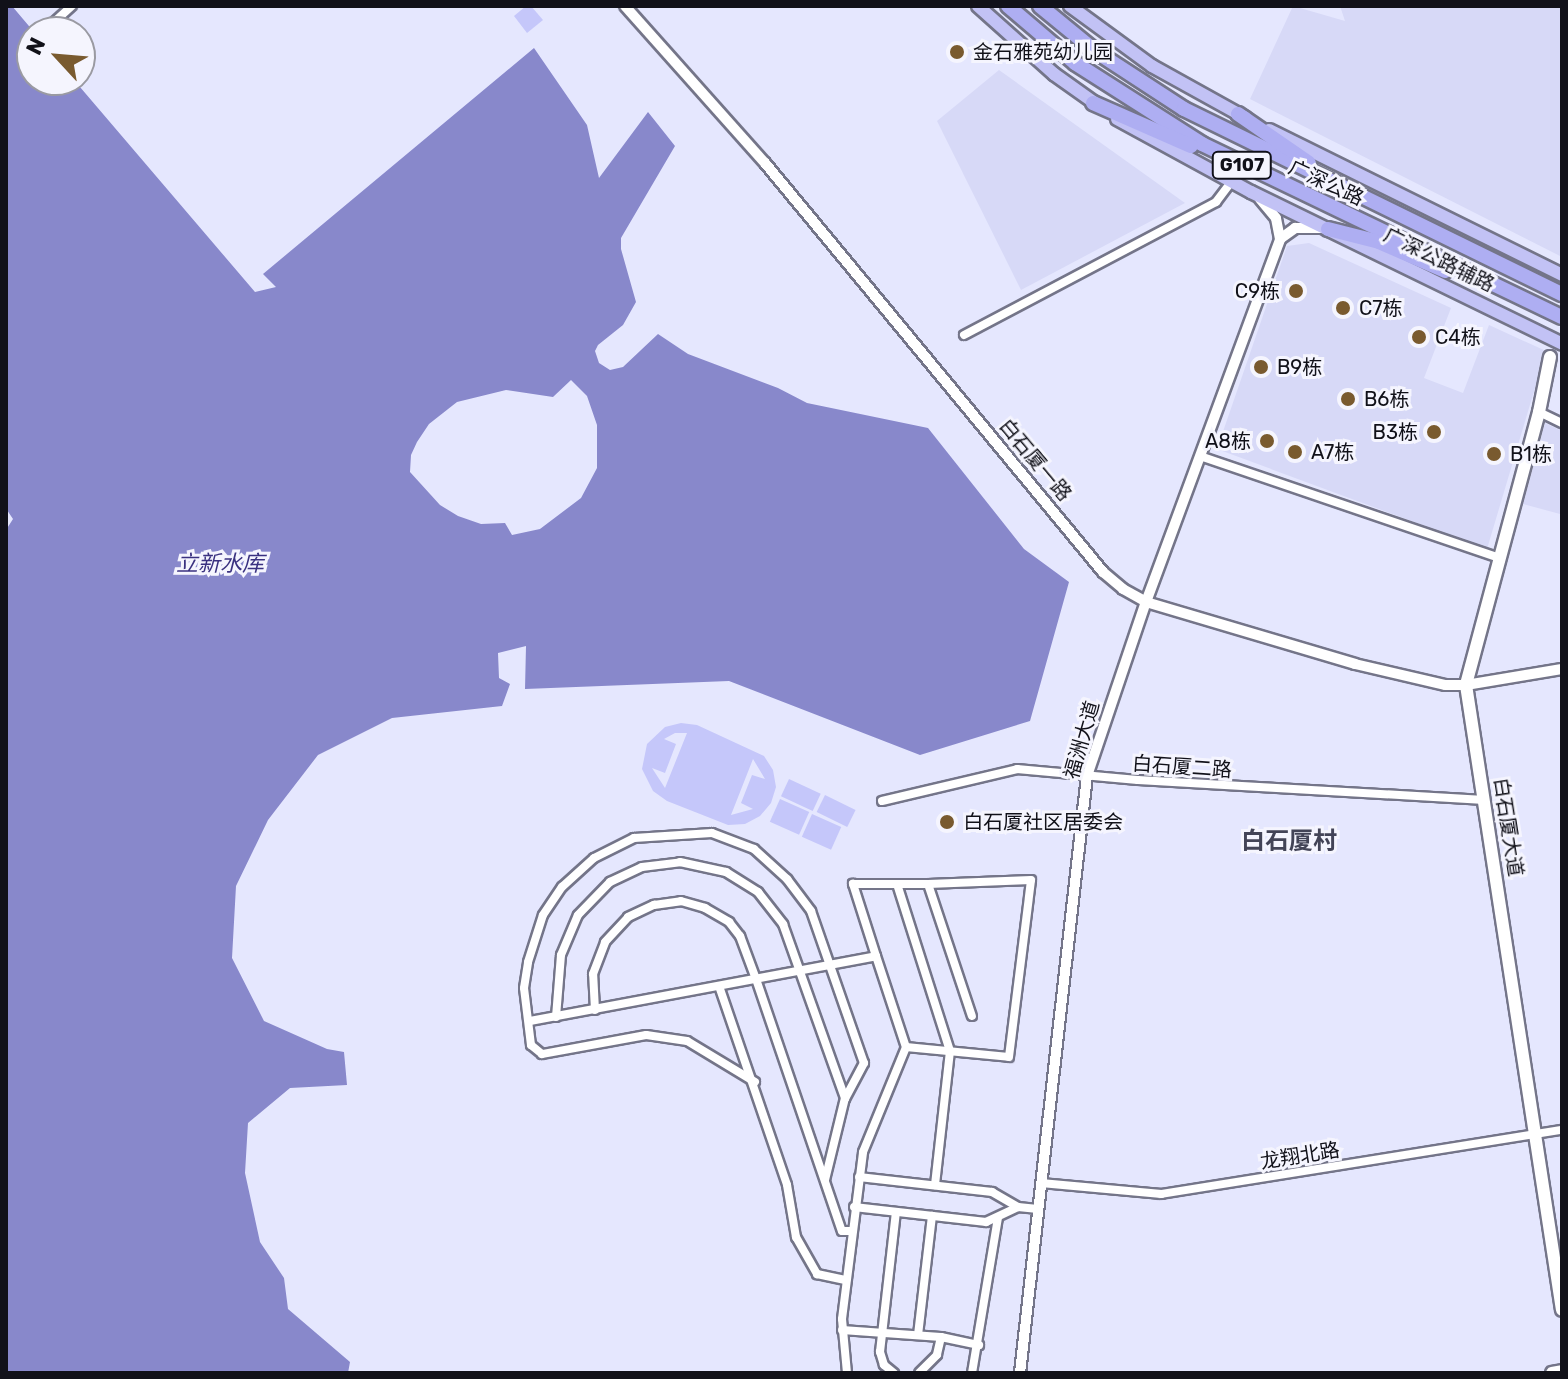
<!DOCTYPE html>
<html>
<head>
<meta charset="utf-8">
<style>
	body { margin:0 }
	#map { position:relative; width:1568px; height:1379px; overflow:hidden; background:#e5e7fe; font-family:Rubik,"Noto Sans SC",sans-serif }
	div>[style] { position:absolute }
	.built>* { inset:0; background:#d7d9f7 }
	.green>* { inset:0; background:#c5c7fa; transform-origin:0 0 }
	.water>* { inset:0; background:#8888cb }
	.roads { filter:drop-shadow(2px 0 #747589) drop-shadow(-2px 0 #747589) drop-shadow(0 2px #747589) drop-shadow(0 -2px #747589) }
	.minor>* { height:8px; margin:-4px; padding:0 4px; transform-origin:4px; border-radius:4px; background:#fff }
	.tertiary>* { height:10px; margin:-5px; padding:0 5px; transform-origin:5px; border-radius:5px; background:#fff }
	.secondary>* { height:12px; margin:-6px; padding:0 6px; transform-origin:6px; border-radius:6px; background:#fff }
	.primary>* { height:12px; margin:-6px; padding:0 6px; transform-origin:6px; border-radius:6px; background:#c2c2f5 }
	.trunk>* { height:14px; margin:-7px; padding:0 7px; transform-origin:7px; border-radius:7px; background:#aeaef2 }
	.dots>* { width:22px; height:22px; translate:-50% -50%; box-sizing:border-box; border:4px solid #f5f5fe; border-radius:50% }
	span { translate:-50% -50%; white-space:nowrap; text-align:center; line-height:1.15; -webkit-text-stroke:6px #f5f5fe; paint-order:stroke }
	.shield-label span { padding:2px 6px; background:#f5f5fe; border:2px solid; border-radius:6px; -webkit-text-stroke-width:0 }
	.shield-label { font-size:18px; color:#111119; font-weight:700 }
	.poi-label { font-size:20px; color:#111119 }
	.left { translate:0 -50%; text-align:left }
	.right { translate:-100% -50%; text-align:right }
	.street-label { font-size:20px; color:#111119 }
	.water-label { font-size:22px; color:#3a3180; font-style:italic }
	.quarter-label { font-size:24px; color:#434457; font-weight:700 }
	.frame { position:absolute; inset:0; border:8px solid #111119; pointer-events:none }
	.north { position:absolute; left:16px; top:16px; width:80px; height:80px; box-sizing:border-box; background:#f5f5fe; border:2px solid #9a9aa2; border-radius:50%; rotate:296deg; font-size:22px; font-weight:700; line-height:32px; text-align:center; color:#111119 }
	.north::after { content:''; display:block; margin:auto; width:28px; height:36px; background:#795a2f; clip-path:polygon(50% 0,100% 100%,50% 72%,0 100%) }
</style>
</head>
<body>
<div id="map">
	<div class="built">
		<i style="clip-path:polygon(1293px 6px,1345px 21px,1340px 6px,1562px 6px,1562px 257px,1250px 99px)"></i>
		<i style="clip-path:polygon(999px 70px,1185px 203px,1021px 290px,937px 121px)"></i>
		<i style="clip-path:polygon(1309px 243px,1451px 308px,1424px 378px,1463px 393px,1489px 325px,1546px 351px,1487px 549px,1217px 449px,1287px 246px)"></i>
		<i style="clip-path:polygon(1545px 423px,1562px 431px,1560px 514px,1523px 504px)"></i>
	</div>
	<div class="green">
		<i style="clip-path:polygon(526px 6px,531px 6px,543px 20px,527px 33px,514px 16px)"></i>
		<i style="clip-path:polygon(evenodd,681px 723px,697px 725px,764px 756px,773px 770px,776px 787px,771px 803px,760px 816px,745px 824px,728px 825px,667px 801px,653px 791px,642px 769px,647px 744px,665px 727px,681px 723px,675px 733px,687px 733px,665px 788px,652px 768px,665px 773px,676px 744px,664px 739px,675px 733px,681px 723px,753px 759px,765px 779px,752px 775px,741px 803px,753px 809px,731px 815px,753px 759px)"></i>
		<i style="left:789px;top:779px;width:35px;height:19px;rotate:25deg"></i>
		<i style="left:825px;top:795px;width:34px;height:19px;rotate:26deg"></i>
		<i style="left:780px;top:799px;width:32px;height:25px;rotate:24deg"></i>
		<i style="left:812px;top:814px;width:32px;height:25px;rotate:24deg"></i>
	</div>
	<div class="water">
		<i style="clip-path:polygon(evenodd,6px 6px,12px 6px,34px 32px,32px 80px,74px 80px,255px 292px,276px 287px,263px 274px,534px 48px,587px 125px,599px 178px,648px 112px,675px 146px,621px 238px,621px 249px,636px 302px,623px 325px,598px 345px,595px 351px,599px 363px,610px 370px,623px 367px,658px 334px,688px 354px,778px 388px,807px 403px,928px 428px,1024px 549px,1069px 582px,1030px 721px,920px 755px,729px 681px,525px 689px,526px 646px,498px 653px,499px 678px,510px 684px,502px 706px,392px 718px,318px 755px,268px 820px,236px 886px,232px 958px,264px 1021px,327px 1049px,344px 1052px,347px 1085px,290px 1088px,248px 1123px,245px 1173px,260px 1242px,284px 1278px,288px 1309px,350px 1362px,348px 1373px,6px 1373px,6px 530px,13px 519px,7px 510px,6px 493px,6px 6px,571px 380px,587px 396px,597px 425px,597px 468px,581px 498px,540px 529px,512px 535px,505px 523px,481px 524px,458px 516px,440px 505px,410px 472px,411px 455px,417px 442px,429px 424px,457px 402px,506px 390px,553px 397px,571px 380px)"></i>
	</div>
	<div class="roads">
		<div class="minor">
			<i style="left:54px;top:22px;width:24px;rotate:-42deg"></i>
			<i style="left:964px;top:335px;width:285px;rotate:-27.8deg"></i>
			<i style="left:1216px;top:202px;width:25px;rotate:-53deg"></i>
			<i style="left:1539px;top:412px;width:25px;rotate:26deg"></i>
			<i style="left:1200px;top:456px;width:316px;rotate:18.8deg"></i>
			<i style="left:882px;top:801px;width:139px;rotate:-13.3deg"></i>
			<i style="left:1017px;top:769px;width:121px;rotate:5.2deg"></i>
			<i style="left:1138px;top:780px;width:347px;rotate:3.3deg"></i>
			<i style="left:897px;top:884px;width:175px;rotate:72.4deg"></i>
			<i style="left:950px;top:1051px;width:135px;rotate:96.4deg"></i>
			<i style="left:876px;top:956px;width:76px;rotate:-107.7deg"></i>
			<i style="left:853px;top:884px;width:75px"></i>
			<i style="left:719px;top:986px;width:210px;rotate:71.1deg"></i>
			<i style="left:787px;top:1185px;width:53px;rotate:80.2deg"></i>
			<i style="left:796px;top:1237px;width:43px;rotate:60.4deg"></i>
			<i style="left:817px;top:1274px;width:30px;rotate:12deg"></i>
			<i style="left:595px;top:1010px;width:36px;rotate:-93deg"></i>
			<i style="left:593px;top:974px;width:34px;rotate:-69deg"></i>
			<i style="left:605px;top:942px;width:34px;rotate:-47deg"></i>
			<i style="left:628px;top:917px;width:29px;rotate:-25deg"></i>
			<i style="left:654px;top:905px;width:27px;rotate:-8deg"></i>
			<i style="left:681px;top:901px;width:25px;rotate:16deg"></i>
			<i style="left:705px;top:908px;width:28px;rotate:30deg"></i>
			<i style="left:729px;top:922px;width:18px;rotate:52deg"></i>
			<i style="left:740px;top:936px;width:46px;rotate:69.6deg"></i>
			<i style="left:756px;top:979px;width:266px;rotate:71.2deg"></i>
			<i style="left:842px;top:1231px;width:9px"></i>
			<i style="left:556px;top:1017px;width:62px;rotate:-85.4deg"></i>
			<i style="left:561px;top:955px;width:43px;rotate:-67deg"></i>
			<i style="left:578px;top:915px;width:46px;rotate:-45.9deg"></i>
			<i style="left:610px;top:882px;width:35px;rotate:-25deg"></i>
			<i style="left:642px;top:867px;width:38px;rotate:-7deg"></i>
			<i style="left:680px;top:862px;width:47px;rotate:12.3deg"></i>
			<i style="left:726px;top:872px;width:38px;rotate:32deg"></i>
			<i style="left:758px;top:892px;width:41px;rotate:52deg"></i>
			<i style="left:783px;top:924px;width:185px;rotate:70.4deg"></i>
			<i style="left:530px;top:1021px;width:352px;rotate:-10.6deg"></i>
			<i style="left:876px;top:956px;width:96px;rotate:71.8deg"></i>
			<i style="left:906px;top:1047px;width:103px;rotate:5.5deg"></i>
			<i style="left:1009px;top:1057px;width:178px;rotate:-82.9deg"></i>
			<i style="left:1031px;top:880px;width:103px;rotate:177.8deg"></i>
			<i style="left:928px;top:884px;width:139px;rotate:71.6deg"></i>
			<i style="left:755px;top:1082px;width:79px;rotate:-148.9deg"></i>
			<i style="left:687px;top:1041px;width:41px;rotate:-171.7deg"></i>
			<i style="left:646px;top:1035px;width:106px;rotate:169.6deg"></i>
			<i style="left:542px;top:1054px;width:14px;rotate:-141deg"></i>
			<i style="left:531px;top:1045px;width:57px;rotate:-97deg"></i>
			<i style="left:524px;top:988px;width:26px;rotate:-81deg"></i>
			<i style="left:528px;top:962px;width:49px;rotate:-72.3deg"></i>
			<i style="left:543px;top:915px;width:34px;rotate:-56deg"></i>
			<i style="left:562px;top:887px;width:43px;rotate:-42.2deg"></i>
			<i style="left:594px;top:858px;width:45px;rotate:-26.6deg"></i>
			<i style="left:634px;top:838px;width:78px;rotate:-3.7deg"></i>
			<i style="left:712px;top:833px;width:45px;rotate:20.9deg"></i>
			<i style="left:754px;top:849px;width:45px;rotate:42.3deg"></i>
			<i style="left:787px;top:879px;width:40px;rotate:53deg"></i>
			<i style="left:811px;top:911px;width:161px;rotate:70.8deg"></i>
			<i style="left:864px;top:1063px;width:40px;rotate:118deg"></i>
			<i style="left:845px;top:1098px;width:84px;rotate:103.7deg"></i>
			<i style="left:859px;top:1177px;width:134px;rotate:6.4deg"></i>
			<i style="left:992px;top:1192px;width:30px;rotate:30deg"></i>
			<i style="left:1041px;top:1183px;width:121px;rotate:5.2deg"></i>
			<i style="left:1161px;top:1194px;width:406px;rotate:-9.1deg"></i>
			<i style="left:854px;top:1207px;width:133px;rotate:6.5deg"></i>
			<i style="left:986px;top:1222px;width:35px;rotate:-25deg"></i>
			<i style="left:1018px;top:1207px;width:20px;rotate:6deg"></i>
			<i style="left:842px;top:1330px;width:99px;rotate:4deg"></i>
			<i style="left:941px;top:1337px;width:18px;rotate:103deg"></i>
			<i style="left:937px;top:1355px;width:25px;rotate:135deg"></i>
			<i style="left:918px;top:1335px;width:120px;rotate:-83.3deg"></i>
			<i style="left:941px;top:1337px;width:39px;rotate:12deg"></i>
			<i style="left:847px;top:1373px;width:54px;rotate:-95.3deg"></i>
			<i style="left:842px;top:1319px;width:168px;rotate:-82.8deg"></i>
			<i style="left:863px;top:1152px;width:113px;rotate:-67.7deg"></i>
			<i style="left:894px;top:1373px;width:13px;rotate:-141deg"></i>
			<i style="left:884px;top:1365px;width:14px;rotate:-107deg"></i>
			<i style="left:880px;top:1352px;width:141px;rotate:-83.5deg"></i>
			<i style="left:972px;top:1373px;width:157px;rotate:-80.5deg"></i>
		</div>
		<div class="tertiary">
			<i style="left:625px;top:6px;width:210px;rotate:48.3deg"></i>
			<i style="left:765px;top:163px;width:531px;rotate:50.43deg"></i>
			<i style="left:1103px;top:572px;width:26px;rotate:40deg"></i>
			<i style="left:1123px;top:589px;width:26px;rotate:29deg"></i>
			<i style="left:1146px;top:602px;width:218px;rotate:16.5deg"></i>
			<i style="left:1355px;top:664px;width:92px;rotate:13.1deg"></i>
			<i style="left:1445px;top:685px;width:21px"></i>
			<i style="left:1466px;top:685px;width:97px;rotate:-9.5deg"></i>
			<i style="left:1280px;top:239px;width:19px;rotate:-36deg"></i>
			<i style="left:1295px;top:228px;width:26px"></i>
			<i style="left:1020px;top:1373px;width:601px;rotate:-83.6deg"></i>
			<i style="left:1087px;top:776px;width:184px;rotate:-71.3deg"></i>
			<i style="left:1146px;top:602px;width:387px;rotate:-69.7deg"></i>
			<i style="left:1280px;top:239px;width:21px;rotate:-101deg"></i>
			<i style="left:1276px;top:218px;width:25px;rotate:-130deg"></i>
		</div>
		<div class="secondary">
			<i style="left:1550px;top:357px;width:56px;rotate:101.3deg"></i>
			<i style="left:1539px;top:412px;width:283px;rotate:105deg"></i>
			<i style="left:1466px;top:685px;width:632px;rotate:81.27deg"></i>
			<i style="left:1552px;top:1373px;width:10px;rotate:-11deg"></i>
		</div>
		<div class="primary">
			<i style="left:978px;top:6px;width:102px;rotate:41.8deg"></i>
			<i style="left:1054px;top:74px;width:55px;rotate:35.4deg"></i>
			<i style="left:1070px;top:6px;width:102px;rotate:36.2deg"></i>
			<i style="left:1152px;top:66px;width:107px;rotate:29deg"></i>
			<i style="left:1117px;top:119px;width:153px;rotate:28.6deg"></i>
			<i style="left:1251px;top:192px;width:346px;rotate:26deg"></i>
			<i style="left:1269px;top:130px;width:327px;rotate:26.3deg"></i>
		</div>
		<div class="trunk">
			<i style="left:1008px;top:6px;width:88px;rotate:40.4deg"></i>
			<i style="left:1075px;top:63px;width:151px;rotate:32.5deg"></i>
			<i style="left:1202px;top:144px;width:399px;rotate:25.7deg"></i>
			<i style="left:1040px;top:6px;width:71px;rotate:39.3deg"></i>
			<i style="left:1095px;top:51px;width:106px;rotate:33.1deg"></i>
			<i style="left:1184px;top:109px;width:421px;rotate:26.1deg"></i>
			<i style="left:1093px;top:103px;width:107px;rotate:23.7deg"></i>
			<i style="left:1238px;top:114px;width:86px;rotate:34.6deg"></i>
			<i style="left:1328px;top:229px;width:53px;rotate:14.3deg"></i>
			<i style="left:1379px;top:242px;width:72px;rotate:23.7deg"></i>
		</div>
	</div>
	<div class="dots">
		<i style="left:957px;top:52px;background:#795a2f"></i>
		<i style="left:1296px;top:291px;background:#795a2f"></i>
		<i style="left:1343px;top:308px;background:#795a2f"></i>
		<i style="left:1419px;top:337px;background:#795a2f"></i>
		<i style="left:1261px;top:367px;background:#795a2f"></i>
		<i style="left:1348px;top:399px;background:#795a2f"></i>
		<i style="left:1434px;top:432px;background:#795a2f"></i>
		<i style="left:1267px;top:441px;background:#795a2f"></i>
		<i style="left:1295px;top:452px;background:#795a2f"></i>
		<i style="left:1494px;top:454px;background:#795a2f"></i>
		<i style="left:947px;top:822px;background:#795a2f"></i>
	</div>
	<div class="shield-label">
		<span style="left:1242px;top:165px">G107</span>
	</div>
	<div class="poi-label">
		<span class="left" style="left:973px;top:52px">金石雅苑幼儿园</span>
		<span class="right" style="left:1280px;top:291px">C9栋</span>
		<span class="left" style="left:1359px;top:308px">C7栋</span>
		<span class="left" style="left:1435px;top:337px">C4栋</span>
		<span class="left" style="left:1277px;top:367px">B9栋</span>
		<span class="left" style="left:1364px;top:399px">B6栋</span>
		<span class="right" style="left:1418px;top:432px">B3栋</span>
		<span class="right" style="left:1251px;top:441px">A8栋</span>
		<span class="left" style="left:1311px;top:452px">A7栋</span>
		<span class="left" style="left:1510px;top:454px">B1栋</span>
		<span class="left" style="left:963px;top:822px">白石厦社区居委会</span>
	</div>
	<div class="street-label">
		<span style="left:1326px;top:183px;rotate:25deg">广深公路</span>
		<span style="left:1439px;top:260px;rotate:26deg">广深公路辅路</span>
		<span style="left:1035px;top:460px;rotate:50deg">白石厦一路</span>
		<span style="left:1082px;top:740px;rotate:-74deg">福洲大道</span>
		<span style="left:1182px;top:767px;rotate:4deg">白石厦二路</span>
		<span style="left:1508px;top:827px;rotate:81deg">白石厦大道</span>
		<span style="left:1300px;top:1156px;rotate:-9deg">龙翔北路</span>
	</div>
	<div class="water-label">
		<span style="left:220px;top:564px">立新水库</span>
	</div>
	<div class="quarter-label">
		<span style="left:1289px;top:842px">白石厦村</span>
	</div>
	<div class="frame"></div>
	<div class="north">N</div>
</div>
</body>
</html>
